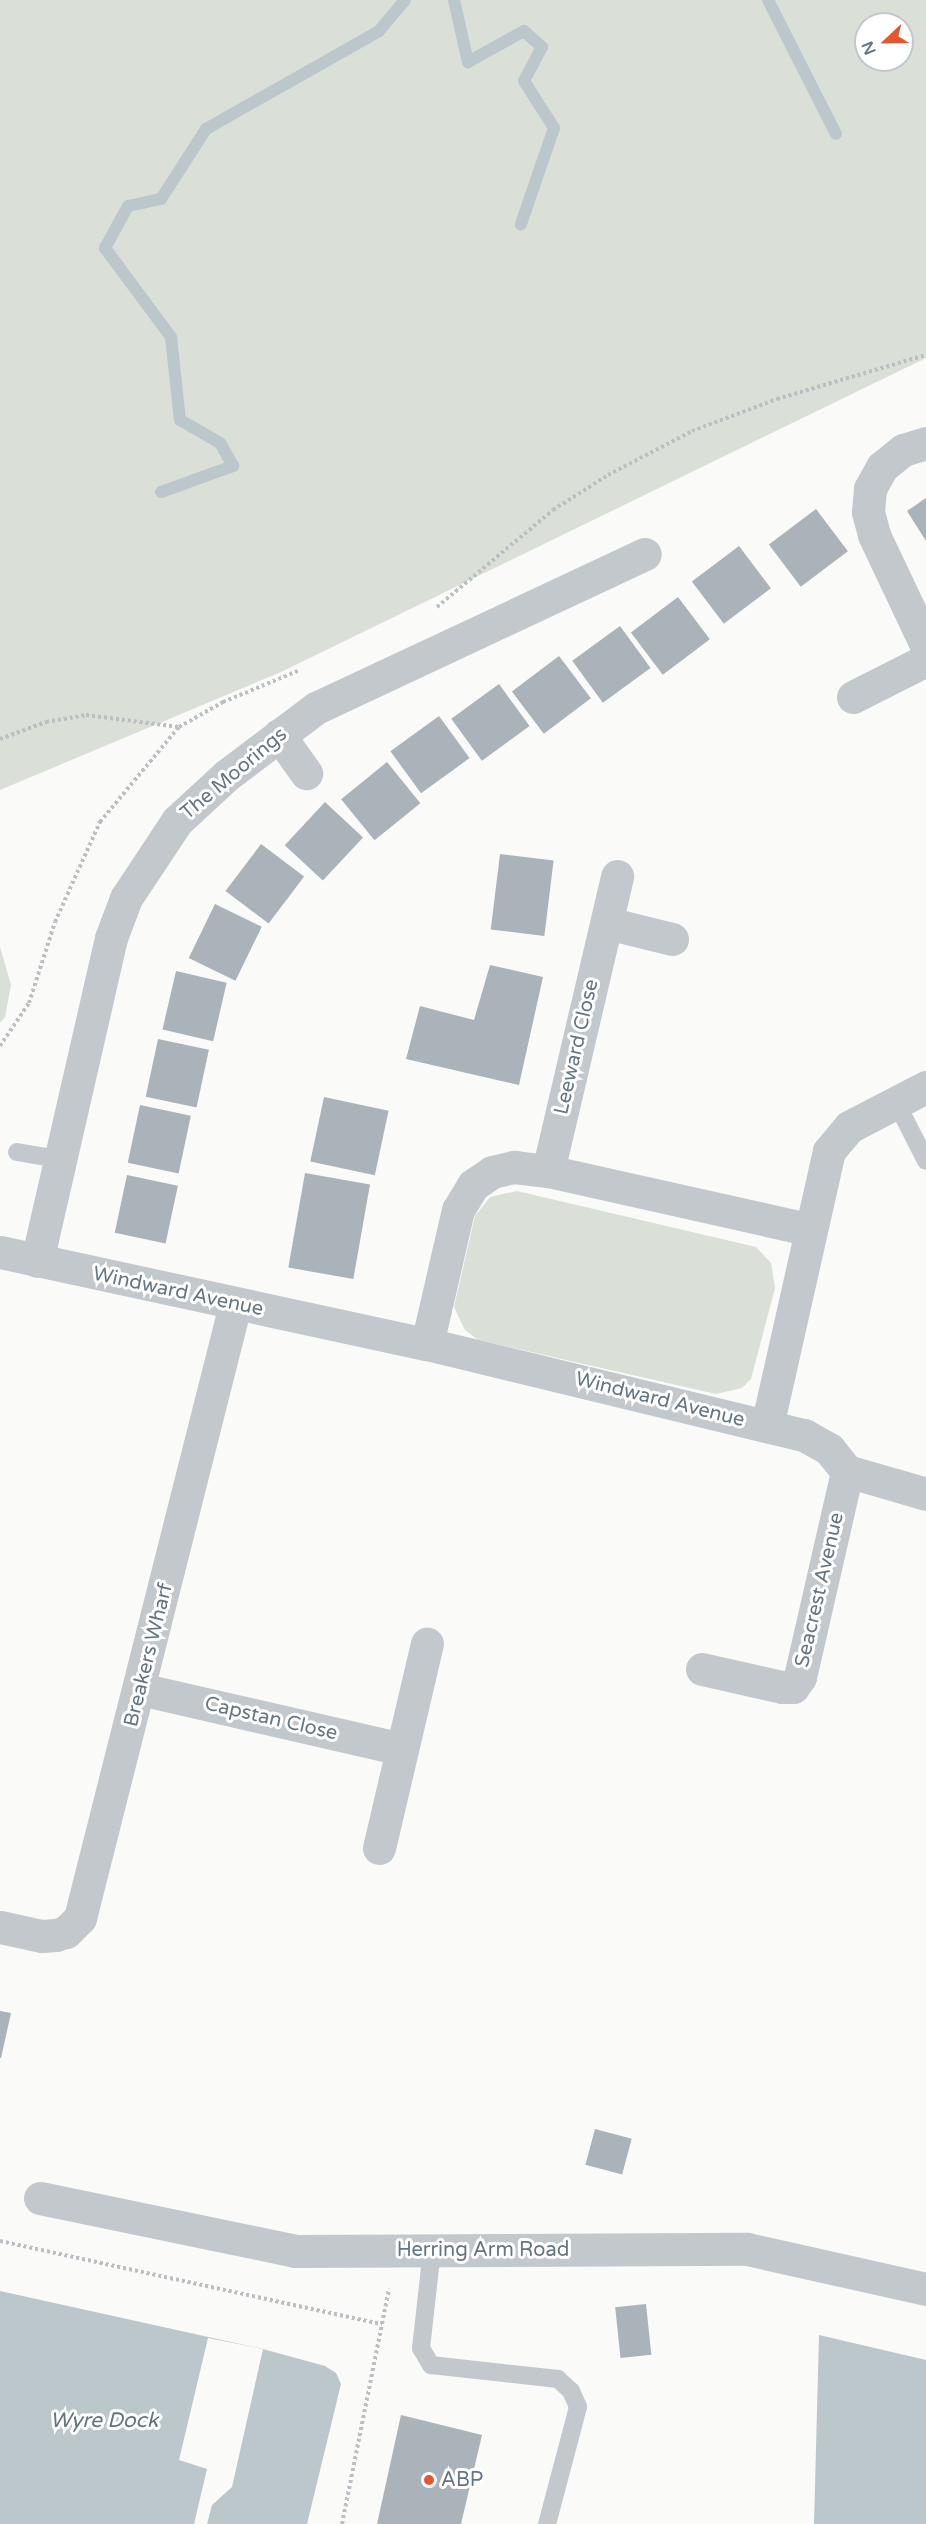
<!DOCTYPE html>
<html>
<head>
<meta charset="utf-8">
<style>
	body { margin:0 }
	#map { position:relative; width:926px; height:2524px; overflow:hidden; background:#fafaf8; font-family:"Varela Round",sans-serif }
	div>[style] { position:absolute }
	.green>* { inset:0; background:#dadfd7 }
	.water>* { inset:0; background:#bbc7cb }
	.pier>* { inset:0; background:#fafaf8 }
	.stream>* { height:12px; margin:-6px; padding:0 6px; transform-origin:6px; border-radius:6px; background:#bbc7cb }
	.building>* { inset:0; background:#aab3b9; transform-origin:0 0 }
	.path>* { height:4px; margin-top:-2px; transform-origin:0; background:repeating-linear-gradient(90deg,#bbbfc2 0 3px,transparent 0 6px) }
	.lane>* { height:18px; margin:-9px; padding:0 9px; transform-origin:9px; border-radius:9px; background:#c3c8cc }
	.street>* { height:33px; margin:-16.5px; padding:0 16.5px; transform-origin:16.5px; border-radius:16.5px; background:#c3c8cc }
	.dots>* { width:16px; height:16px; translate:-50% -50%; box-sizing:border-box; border:3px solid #fff; border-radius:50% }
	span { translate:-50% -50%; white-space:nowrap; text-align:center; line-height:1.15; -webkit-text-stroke:6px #fff; paint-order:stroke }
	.street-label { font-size:20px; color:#657683 }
	.poi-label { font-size:20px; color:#657683 }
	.left { translate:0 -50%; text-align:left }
	.water-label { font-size:21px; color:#60757c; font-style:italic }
	.north { position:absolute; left:854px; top:12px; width:60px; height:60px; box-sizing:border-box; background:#fff; border:2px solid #c1c8cd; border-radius:50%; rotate:248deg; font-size:16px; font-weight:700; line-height:24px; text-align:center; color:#657683 }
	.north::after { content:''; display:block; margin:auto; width:21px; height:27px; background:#e4572e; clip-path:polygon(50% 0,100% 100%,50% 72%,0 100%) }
</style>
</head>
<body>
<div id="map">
	<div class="green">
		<i style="clip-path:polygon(evenodd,0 0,926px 0,926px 358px,281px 672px,0 790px,0 0,866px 24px,902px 24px,902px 60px,866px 60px,866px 24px)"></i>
		<i style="clip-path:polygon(0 947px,11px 985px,5px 1017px,0 1023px)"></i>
		<i style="clip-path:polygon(517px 1191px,756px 1247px,771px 1263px,775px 1288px,751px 1379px,742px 1388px,716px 1394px,478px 1340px,465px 1330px,454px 1307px,475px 1216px,490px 1197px)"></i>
	</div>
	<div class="water">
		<i style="clip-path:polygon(0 2291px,263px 2349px,325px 2366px,336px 2373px,341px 2384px,307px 2524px,0 2524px)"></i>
		<i style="clip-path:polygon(819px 2335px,926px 2360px,926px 2524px,814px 2524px)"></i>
	</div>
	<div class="pier">
		<i style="clip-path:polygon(208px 2338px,263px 2349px,232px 2487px,212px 2505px,207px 2524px,194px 2524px,207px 2469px,179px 2460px)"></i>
	</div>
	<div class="stream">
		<i style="left:454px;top:0;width:64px;rotate:77.3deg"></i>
		<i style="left:468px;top:62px;width:64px;rotate:-29deg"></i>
		<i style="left:524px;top:31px;width:24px;rotate:42deg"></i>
		<i style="left:542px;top:47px;width:38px;rotate:118deg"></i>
		<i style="left:524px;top:81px;width:56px;rotate:57.4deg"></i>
		<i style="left:554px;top:128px;width:102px;rotate:109deg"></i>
		<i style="left:768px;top:0;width:150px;rotate:63.1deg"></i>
		<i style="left:161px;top:492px;width:77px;rotate:-19.9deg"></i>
		<i style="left:233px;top:466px;width:26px;rotate:-119deg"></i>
		<i style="left:220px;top:443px;width:46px;rotate:-150.1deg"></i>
		<i style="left:180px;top:420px;width:83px;rotate:-96.2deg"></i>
		<i style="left:171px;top:337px;width:111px;rotate:-126.6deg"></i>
		<i style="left:105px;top:248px;width:48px;rotate:-61.3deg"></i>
		<i style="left:128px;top:206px;width:34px;rotate:-12deg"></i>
		<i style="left:161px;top:199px;width:83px;rotate:-57.3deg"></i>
		<i style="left:206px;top:129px;width:199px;rotate:-29.5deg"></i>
		<i style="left:379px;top:31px;width:40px;rotate:-50deg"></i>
	</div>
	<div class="building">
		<i style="clip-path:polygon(926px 498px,926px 541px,907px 511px)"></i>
		<i style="left:816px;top:509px;width:53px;height:59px;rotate:53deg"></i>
		<i style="left:739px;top:546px;width:53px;height:59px;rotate:53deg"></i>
		<i style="left:678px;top:597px;width:53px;height:59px;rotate:53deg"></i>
		<i style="left:620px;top:626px;width:52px;height:59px;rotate:54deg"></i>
		<i style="left:559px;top:656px;width:53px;height:59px;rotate:53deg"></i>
		<i style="left:499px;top:684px;width:52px;height:59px;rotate:54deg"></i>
		<i style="left:439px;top:716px;width:52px;height:60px;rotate:54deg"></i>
		<i style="left:387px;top:762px;width:53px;height:59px;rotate:51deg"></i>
		<i style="left:325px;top:802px;width:52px;height:59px;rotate:43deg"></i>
		<i style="left:261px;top:844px;width:54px;height:59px;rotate:37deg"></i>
		<i style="left:500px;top:854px;width:54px;height:76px;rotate:7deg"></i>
		<i style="left:215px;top:904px;width:52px;height:60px;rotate:26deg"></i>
		<i style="clip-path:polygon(490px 965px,543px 977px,519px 1085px,406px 1059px,420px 1006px,474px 1020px)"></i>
		<i style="left:176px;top:971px;width:52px;height:60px;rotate:13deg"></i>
		<i style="left:158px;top:1039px;width:52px;height:59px;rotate:12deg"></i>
		<i style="left:324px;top:1097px;width:66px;height:66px;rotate:12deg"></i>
		<i style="left:140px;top:1105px;width:52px;height:59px;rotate:12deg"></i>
		<i style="left:305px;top:1173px;width:66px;height:96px;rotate:10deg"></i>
		<i style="left:127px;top:1175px;width:52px;height:59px;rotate:12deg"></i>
		<i style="clip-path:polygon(0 2011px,11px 2013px,1px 2058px,0 2058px)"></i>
		<i style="left:595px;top:2129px;width:38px;height:37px;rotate:15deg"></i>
		<i style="left:646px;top:2304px;width:51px;height:31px;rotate:84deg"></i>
		<i style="clip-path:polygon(401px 2415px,482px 2435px,461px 2524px,377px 2524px)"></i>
	</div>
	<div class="path">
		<i style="left:437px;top:607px;width:151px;rotate:-39.9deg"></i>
		<i style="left:553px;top:510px;width:65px;rotate:-32.5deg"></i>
		<i style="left:608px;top:475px;width:95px;rotate:-27.6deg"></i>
		<i style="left:692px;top:431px;width:91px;rotate:-20.6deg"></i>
		<i style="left:777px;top:399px;width:155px;rotate:-16.5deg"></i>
		<i style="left:0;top:739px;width:49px;rotate:-20.3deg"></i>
		<i style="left:46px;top:722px;width:41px;rotate:-9.9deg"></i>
		<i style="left:86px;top:715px;width:94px;rotate:7.4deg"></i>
		<i style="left:0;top:1046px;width:52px;rotate:-56deg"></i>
		<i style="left:29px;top:1003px;width:85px;rotate:-72.2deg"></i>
		<i style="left:55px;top:922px;width:110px;rotate:-65.8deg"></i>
		<i style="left:100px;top:822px;width:124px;rotate:-50.3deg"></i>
		<i style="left:179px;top:727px;width:51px;rotate:-29.6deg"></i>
		<i style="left:223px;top:702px;width:81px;rotate:-22.5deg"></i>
		<i style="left:0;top:2241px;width:391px;rotate:12.3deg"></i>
		<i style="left:342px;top:2524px;width:240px;rotate:-78.7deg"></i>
	</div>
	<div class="lane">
		<i style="left:896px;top:1102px;width:66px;rotate:63deg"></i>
		<i style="left:17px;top:1152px;width:42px;rotate:9.7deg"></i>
		<i style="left:432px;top:2250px;width:99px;rotate:96.4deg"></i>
		<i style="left:421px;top:2348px;width:20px;rotate:60deg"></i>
		<i style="left:431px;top:2365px;width:128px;rotate:6.3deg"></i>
		<i style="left:558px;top:2379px;width:18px;rotate:43deg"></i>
		<i style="left:571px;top:2391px;width:17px;rotate:66deg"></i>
		<i style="left:578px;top:2407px;width:121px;rotate:104.8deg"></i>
	</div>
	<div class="street">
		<i style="left:926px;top:443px;width:24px;rotate:163deg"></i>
		<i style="left:903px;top:450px;width:27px;rotate:141deg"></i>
		<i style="left:882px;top:467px;width:25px;rotate:119deg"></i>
		<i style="left:870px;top:489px;width:23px;rotate:95deg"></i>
		<i style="left:868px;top:512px;width:24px;rotate:75deg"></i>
		<i style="left:874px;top:535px;width:122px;rotate:64.7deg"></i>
		<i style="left:853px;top:697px;width:82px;rotate:-26.9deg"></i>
		<i style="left:279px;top:735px;width:47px;rotate:54.6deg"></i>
		<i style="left:607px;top:923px;width:67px;rotate:13.8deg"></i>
		<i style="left:548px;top:1171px;width:303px;rotate:-76.8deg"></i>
		<i style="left:0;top:1252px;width:437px;rotate:12.2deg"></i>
		<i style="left:427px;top:1344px;width:388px;rotate:13.6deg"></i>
		<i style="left:804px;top:1435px;width:29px;rotate:29deg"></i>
		<i style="left:829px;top:1449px;width:28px;rotate:51deg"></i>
		<i style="left:847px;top:1471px;width:82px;rotate:16.2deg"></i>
		<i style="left:37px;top:1261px;width:331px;rotate:-77.1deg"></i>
		<i style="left:111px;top:938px;width:43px;rotate:-69.4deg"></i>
		<i style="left:126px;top:898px;width:92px;rotate:-56.5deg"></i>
		<i style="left:177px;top:821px;width:68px;rotate:-42.6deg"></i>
		<i style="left:227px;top:775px;width:111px;rotate:-37deg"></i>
		<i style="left:316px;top:708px;width:363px;rotate:-25.1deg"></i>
		<i style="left:427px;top:1344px;width:138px;rotate:-77deg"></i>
		<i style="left:458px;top:1210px;width:29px;rotate:-59deg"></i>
		<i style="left:473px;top:1185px;width:23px;rotate:-34deg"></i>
		<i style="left:492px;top:1172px;width:23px;rotate:-13deg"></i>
		<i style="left:514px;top:1167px;width:34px;rotate:7deg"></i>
		<i style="left:548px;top:1171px;width:266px;rotate:12.6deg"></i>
		<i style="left:767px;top:1426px;width:282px;rotate:-77.3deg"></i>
		<i style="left:829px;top:1151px;width:31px;rotate:-50deg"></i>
		<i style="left:849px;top:1127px;width:87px;rotate:-27.5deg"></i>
		<i style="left:702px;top:1669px;width:82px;rotate:12.7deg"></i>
		<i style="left:782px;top:1687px;width:11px"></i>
		<i style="left:793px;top:1687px;width:12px;rotate:-55deg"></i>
		<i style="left:800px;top:1677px;width:211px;rotate:-77.1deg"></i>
		<i style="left:140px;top:1689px;width:268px;rotate:12.9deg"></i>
		<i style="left:379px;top:1848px;width:210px;rotate:-76.8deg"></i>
		<i style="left:0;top:1927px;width:43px;rotate:12.1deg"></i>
		<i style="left:42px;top:1936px;width:14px;rotate:-4deg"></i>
		<i style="left:56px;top:1935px;width:10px;rotate:-17deg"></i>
		<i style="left:66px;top:1932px;width:20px;rotate:-45deg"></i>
		<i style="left:80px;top:1918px;width:632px;rotate:-75.81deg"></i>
		<i style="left:40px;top:2198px;width:260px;rotate:11.7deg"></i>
		<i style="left:295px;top:2251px;width:452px;rotate:-0.3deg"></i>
		<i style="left:747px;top:2249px;width:183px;rotate:12.6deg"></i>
	</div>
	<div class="dots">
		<i style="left:429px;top:2480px;background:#e4572e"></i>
	</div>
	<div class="street-label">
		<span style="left:234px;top:774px;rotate:-40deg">The Moorings</span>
		<span style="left:577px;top:1047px;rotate:-77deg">Leeward Close</span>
		<span style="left:178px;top:1292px;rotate:12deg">Windward Avenue</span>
		<span style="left:660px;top:1400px;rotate:14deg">Windward Avenue</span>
		<span style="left:820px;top:1590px;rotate:-77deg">Seacrest Avenue</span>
		<span style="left:149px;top:1655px;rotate:-76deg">Breakers Wharf</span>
		<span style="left:271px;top:1719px;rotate:13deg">Capstan Close</span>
		<span style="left:483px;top:2250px">Herring Arm Road</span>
	</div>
	<div class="poi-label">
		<span class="left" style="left:441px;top:2480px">ABP</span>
	</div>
	<div class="water-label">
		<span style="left:104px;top:2421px">Wyre Dock</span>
	</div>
	<div class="north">N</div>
</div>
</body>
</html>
